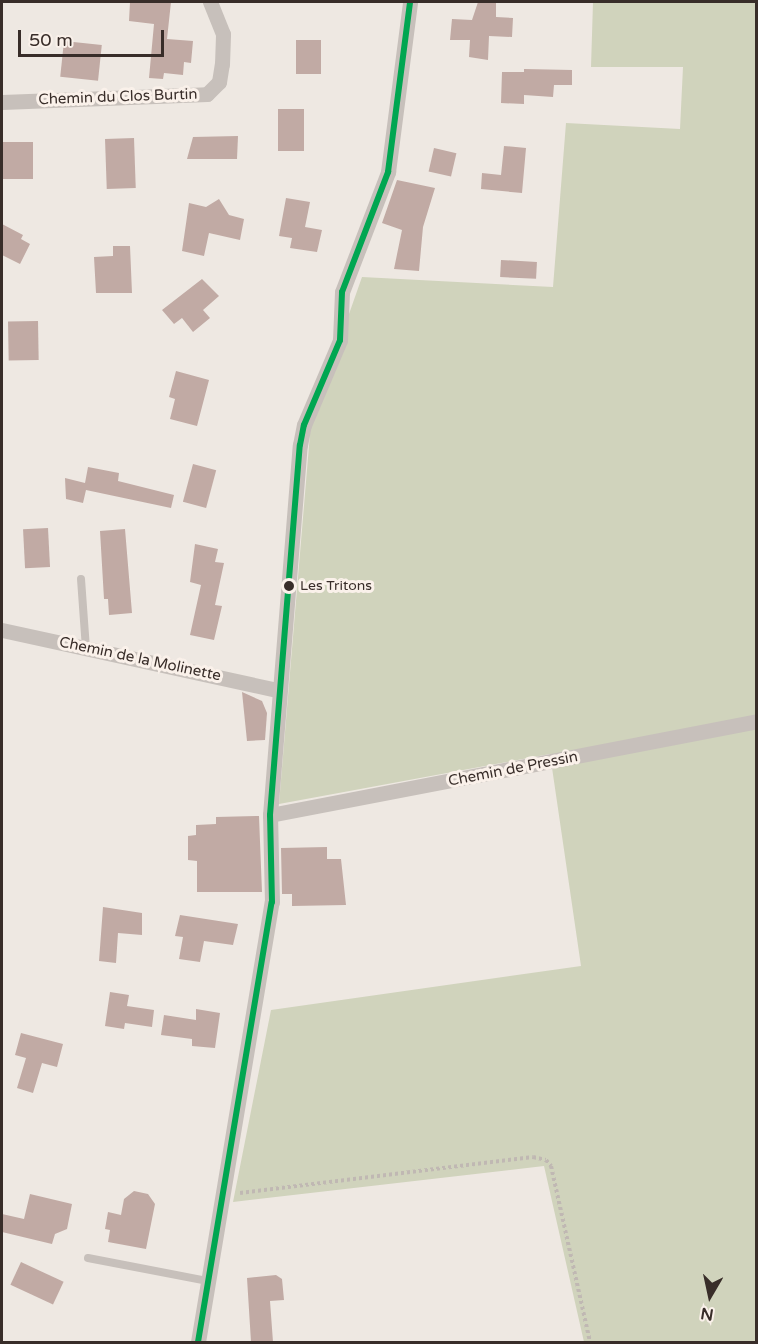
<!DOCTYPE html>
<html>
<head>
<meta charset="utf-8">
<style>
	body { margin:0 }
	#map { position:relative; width:758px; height:1344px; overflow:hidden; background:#eee8e2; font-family:"Varela Round",sans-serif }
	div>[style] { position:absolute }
	.green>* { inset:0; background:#d0d3bc }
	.building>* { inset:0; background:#c1aaa4; transform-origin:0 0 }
	.path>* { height:4px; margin-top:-2px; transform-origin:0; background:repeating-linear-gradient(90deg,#c0b8b3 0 3px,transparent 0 6px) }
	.lane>* { height:8px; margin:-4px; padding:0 4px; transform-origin:4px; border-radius:4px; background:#c7c0bb }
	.street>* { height:15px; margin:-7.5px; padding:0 7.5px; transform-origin:7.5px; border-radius:7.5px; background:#c7c0bb }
	.bus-1>* { height:6px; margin:-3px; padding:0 3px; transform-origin:3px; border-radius:3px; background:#00a651 }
	.dots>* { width:16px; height:16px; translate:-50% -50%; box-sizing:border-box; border:3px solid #faf1ea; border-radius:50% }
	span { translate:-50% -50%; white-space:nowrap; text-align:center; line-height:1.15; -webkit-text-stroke:6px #faf1ea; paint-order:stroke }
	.bus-label { font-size:14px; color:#382d29 }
	.left { translate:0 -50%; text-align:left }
	.street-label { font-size:15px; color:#382d29 }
	.frame { position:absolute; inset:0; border:3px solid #382d29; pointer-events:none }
	.north { position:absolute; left:680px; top:1266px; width:60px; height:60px; -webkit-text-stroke:4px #faf1ea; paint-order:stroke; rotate:189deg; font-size:16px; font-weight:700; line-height:24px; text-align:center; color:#382d29 }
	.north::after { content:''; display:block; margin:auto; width:21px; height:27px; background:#382d29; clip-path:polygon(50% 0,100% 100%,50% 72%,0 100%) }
	.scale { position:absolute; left:18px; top:30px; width:146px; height:27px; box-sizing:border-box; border:3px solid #382d29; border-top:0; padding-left:8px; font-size:18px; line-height:21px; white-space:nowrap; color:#382d29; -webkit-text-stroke:4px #faf1ea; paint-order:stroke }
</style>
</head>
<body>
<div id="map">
	<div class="green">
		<i style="clip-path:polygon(593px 2px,756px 2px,756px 1342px,584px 1342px,544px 1166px,233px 1202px,271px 1010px,581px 966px,550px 754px,279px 804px,311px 422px,362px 277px,553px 287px,566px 123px,680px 129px,683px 67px,591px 67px)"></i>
	</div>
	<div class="building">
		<i style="clip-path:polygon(130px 2px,171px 2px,167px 39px,193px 41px,191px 63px,184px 62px,183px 75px,164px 73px,163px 79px,149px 78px,154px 24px,129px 21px)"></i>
		<i style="clip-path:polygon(478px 2px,496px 2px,496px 17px,513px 18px,512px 37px,489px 36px,488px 60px,469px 57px,470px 40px,450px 40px,452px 19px,472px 20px)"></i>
		<i style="left:296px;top:40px;width:25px;height:34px"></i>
		<i style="left:64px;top:41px;width:38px;height:36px;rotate:6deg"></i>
		<i style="clip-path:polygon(524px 69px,572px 70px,572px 85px,554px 85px,553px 97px,524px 95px,524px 104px,501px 103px,502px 72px,524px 72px)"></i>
		<i style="left:278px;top:109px;width:26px;height:42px"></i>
		<i style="clip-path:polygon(238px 136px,237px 159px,187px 159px,193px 137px)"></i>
		<i style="left:134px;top:138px;width:50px;height:29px;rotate:88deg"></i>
		<i style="left:3px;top:142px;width:30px;height:37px"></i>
		<i style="clip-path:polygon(504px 146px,526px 148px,522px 193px,481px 189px,482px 173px,501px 175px)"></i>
		<i style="left:434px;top:148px;width:23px;height:24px;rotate:13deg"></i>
		<i style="clip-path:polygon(397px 180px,435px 188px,423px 227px,419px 271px,394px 269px,402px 230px,382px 223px)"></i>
		<i style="clip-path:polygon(286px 198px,310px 202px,305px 227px,322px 230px,317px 252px,290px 248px,292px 238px,279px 236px)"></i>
		<i style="clip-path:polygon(219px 199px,229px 215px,244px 219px,240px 240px,209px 233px,204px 256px,182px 251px,189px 203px,206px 207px)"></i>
		<i style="clip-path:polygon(2px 224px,23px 235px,21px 239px,30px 244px,20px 264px,2px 255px)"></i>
		<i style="clip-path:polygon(113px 246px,130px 246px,132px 293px,96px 293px,94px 257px,113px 256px)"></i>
		<i style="left:501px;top:260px;width:36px;height:17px;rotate:3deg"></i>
		<i style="clip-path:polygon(202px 279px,219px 296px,203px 310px,210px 318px,193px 332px,182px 318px,174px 324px,162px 310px)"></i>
		<i style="left:38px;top:321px;width:39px;height:30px;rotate:89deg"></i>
		<i style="clip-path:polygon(176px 371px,209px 380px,197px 426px,170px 419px,175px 399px,169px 397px)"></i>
		<i style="left:193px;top:464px;width:24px;height:39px;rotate:15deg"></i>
		<i style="clip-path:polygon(88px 467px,119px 473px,118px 481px,174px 495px,171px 508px,86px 490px,83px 503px,66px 499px,65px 478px,85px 483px)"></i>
		<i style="left:48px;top:528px;width:39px;height:25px;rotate:87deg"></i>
		<i style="clip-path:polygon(125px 529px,132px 613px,109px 615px,108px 599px,104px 599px,100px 531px)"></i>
		<i style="clip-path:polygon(195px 544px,218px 549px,215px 562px,224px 563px,215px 605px,222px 606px,214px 640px,190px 635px,201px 585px,190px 582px)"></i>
		<i style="clip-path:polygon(242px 692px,262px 701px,267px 713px,265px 740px,247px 741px)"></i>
		<i style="clip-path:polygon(259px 816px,262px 892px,197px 892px,197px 861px,188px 860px,188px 836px,196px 835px,196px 825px,216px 824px,216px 817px)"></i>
		<i style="clip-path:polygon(327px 847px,327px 859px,341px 859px,346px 905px,292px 906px,292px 894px,282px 894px,281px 848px)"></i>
		<i style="clip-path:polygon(103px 907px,142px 913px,142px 935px,118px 933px,116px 963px,99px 961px)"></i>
		<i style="clip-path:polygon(180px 915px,238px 924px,233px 945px,204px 941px,200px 962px,179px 959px,183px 937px,175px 936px)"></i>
		<i style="clip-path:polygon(110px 992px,129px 995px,127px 1006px,154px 1010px,152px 1027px,125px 1023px,124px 1029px,105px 1026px)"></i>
		<i style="clip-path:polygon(196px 1009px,220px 1013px,215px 1048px,192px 1046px,192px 1039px,161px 1035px,164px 1015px,196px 1020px)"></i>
		<i style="clip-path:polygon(21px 1033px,63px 1044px,57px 1067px,42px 1063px,33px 1093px,17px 1088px,26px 1058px,15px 1055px)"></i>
		<i style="clip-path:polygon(134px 1191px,148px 1194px,155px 1204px,146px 1249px,108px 1242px,110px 1230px,105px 1229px,108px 1212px,121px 1215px,124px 1199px)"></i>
		<i style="clip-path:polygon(30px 1194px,72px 1204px,67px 1229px,55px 1234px,52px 1244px,2px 1232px,2px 1214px,24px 1219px)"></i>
		<i style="left:21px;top:1262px;width:47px;height:25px;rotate:25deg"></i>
		<i style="clip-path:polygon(276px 1275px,282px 1279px,284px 1300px,270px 1301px,273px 1342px,251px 1342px,247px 1278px)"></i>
	</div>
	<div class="path">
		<i style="left:240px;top:1193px;width:295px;rotate:-7deg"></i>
		<i style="left:533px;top:1157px;width:13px;rotate:13deg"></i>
		<i style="left:546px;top:1160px;width:8px;rotate:50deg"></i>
		<i style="left:551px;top:1166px;width:180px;rotate:77.5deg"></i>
	</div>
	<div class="lane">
		<i style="left:81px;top:579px;width:69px;rotate:85.9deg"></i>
		<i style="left:88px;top:1258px;width:121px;rotate:10.9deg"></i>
	</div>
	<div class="street">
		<i style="left:2px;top:102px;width:205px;rotate:-2.2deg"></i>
		<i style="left:207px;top:94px;width:17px;rotate:-45deg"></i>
		<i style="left:219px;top:82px;width:18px;rotate:-81deg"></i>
		<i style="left:222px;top:64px;width:30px;rotate:-88deg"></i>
		<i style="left:223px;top:34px;width:35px;rotate:-112deg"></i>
		<i style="left:2px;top:630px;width:282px;rotate:12.3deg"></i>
		<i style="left:270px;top:815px;width:495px;rotate:-10.9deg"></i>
		<i style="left:198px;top:1342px;width:446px;rotate:-80.5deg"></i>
		<i style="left:272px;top:902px;width:87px;rotate:-91.3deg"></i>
		<i style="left:270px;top:815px;width:371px;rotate:-85.4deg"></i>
		<i style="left:300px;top:445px;width:20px;rotate:-79deg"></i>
		<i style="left:304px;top:425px;width:92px;rotate:-67deg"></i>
		<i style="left:340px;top:340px;width:48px;rotate:-87.6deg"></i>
		<i style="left:342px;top:292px;width:129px;rotate:-69deg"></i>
		<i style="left:388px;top:172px;width:171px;rotate:-82.6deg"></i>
	</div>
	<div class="bus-1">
		<i style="left:198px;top:1342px;width:446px;rotate:-80.5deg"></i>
		<i style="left:272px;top:902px;width:87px;rotate:-91.3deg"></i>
		<i style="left:270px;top:815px;width:371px;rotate:-85.4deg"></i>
		<i style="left:300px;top:445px;width:20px;rotate:-79deg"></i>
		<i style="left:304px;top:425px;width:92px;rotate:-67deg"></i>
		<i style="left:340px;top:340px;width:48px;rotate:-87.6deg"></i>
		<i style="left:342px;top:292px;width:129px;rotate:-69deg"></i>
		<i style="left:388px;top:172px;width:171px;rotate:-82.6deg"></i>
	</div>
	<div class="dots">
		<i style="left:289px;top:586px;background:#382d29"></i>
	</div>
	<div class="bus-label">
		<span class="left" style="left:300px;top:586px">Les Tritons</span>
	</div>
	<div class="street-label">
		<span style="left:118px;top:97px;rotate:-2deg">Chemin du Clos Burtin</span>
		<span style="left:140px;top:659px;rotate:12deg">Chemin de la Molinette</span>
		<span style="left:513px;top:769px;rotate:-11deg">Chemin de Pressin</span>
	</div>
	<div class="frame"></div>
	<div class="north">N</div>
	<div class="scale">50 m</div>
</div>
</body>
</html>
